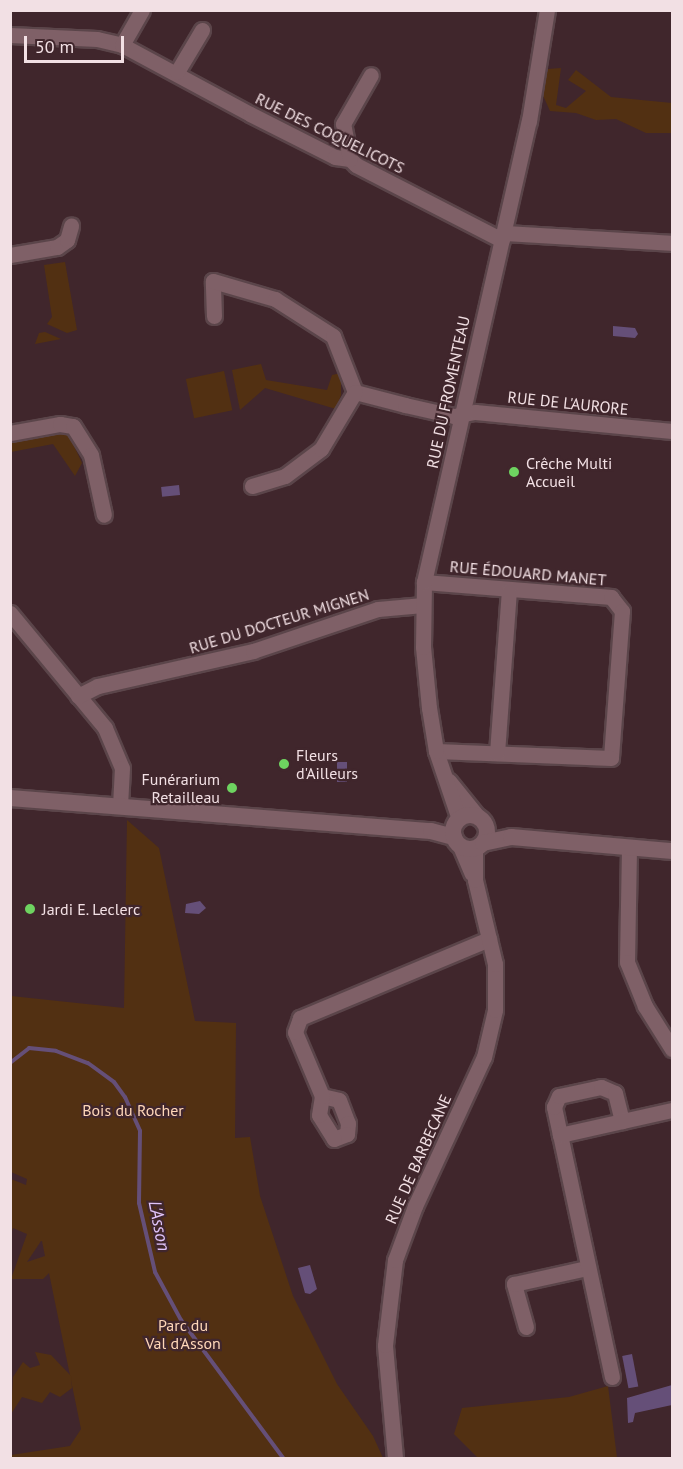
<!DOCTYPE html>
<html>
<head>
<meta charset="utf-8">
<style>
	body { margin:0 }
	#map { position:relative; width:683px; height:1469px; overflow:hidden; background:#40262c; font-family:"PT Sans",sans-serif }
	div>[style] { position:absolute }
	.green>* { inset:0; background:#523012; transform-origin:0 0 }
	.water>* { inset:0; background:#654f78; transform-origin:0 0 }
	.stream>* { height:4px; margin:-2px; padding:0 2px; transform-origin:2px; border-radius:2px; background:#654f78 }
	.roads { filter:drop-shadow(2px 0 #5b454a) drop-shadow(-2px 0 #5b454a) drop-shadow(0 2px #5b454a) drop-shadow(0 -2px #5b454a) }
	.minor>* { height:15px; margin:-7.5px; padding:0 7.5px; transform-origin:7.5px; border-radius:7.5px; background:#7f6067 }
	.secondary>* { height:16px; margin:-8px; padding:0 8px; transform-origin:8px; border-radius:8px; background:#7f6067 }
	.secondary>.ring { margin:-8px; padding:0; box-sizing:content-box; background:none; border:16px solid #7f6067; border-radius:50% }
	.dots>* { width:16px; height:16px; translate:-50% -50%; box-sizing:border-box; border:3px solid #40262c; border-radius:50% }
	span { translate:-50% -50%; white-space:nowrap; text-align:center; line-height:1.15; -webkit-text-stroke:4.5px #40262c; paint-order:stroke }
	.street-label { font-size:16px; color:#f2e0e4 }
	.poi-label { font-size:16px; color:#f2e0e4 }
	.left { translate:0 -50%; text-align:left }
	.right { translate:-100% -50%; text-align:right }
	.park-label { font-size:16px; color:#ffd7b9 }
	.water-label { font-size:18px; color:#e0c3f9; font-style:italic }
	.frame { position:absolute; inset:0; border:12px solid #f2e0e4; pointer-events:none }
	.scale { position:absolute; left:24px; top:36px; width:100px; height:27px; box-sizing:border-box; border:3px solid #f2e0e4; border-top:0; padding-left:8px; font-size:18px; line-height:21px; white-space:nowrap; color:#f2e0e4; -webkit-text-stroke:4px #40262c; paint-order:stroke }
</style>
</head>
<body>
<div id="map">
	<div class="green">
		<i style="clip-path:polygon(561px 68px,556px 105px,566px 108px,586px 91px,568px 80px,576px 70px,611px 97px,672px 103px,672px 133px,646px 133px,616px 119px,596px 120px,576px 113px,550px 111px,541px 91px,548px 69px)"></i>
		<i style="clip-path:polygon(65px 262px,77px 330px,67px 333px,47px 324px,52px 317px,44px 265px)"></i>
		<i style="clip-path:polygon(45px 332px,61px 339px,35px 344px,39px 333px)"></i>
		<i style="clip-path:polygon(261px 364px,266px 380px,327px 390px,332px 375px,341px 373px,341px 395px,336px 409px,265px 388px,240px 410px,232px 370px)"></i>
		<i style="left:224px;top:371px;width:40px;height:39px;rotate:78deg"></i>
		<i style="clip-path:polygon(67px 431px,82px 463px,75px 476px,53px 444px,11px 452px,11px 441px)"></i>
		<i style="clip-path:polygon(evenodd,127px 820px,159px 848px,195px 1021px,236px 1023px,235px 1138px,250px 1137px,260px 1196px,293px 1296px,337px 1384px,373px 1436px,383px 1458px,11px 1458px,11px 1455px,70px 1446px,81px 1429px,49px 1273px,43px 1279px,11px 1279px,27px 1234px,13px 1228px,11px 1235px,11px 1179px,26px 1185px,27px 1179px,11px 1172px,11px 996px,124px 1008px,127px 820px,42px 1241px,45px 1256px,27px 1262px,41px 1241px,42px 1241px)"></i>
		<i style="clip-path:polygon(35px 1352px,51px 1355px,71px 1376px,72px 1388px,60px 1397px,50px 1392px,42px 1403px,22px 1397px,11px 1414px,13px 1377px,23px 1362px,30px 1368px,40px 1365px)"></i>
		<i style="clip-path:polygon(608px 1386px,617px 1458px,478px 1458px,454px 1434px,462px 1408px,569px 1397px)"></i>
	</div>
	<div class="water">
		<i style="clip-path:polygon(613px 326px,635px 328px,638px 334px,635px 338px,613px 336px)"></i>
		<i style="left:179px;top:485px;width:10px;height:18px;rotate:84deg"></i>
		<i style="left:337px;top:762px;width:10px;height:20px"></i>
		<i style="clip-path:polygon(200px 901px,206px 908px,199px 914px,185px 913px,186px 904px)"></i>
		<i style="clip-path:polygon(310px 1265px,317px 1289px,310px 1294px,305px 1293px,298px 1268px)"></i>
		<i style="left:632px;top:1354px;width:33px;height:10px;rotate:79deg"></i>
		<i style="clip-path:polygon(672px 1385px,672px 1405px,635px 1413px,633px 1422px,628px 1423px,627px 1398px)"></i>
	</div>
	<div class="stream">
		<i style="left:10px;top:1063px;width:24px;rotate:-38deg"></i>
		<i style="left:29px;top:1048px;width:27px;rotate:6deg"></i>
		<i style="left:56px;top:1051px;width:34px;rotate:21deg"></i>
		<i style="left:88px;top:1063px;width:32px;rotate:36deg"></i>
		<i style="left:114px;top:1082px;width:19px;rotate:54deg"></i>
		<i style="left:125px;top:1097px;width:37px;rotate:66deg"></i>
		<i style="left:140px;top:1131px;width:72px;rotate:90.8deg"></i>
		<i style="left:139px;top:1203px;width:71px;rotate:76.9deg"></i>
		<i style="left:155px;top:1272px;width:55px;rotate:61.6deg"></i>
		<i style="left:181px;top:1320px;width:172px;rotate:53.5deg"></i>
	</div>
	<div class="roads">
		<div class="minor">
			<i style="left:10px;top:35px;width:87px;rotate:2.6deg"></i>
			<i style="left:97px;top:39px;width:26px;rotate:13deg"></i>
			<i style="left:122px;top:45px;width:145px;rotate:28.3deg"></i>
			<i style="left:250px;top:114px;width:95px;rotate:26.8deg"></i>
			<i style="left:335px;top:157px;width:15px;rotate:8deg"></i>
			<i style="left:350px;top:159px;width:8px;rotate:45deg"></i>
			<i style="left:356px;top:165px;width:164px;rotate:27.2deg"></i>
			<i style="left:122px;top:45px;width:40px;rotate:-60.3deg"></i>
			<i style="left:177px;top:72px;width:49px;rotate:-59.2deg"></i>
			<i style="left:350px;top:159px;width:36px;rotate:-101deg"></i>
			<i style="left:343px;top:124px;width:56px;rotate:-60.3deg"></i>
			<i style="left:504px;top:233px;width:167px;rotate:3.4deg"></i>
			<i style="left:10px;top:255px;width:48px;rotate:-9.7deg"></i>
			<i style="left:57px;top:247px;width:12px;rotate:-35deg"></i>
			<i style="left:67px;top:240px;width:15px;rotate:-74deg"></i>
			<i style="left:214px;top:316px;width:35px;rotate:-92deg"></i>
			<i style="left:213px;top:281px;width:65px;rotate:16.2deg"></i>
			<i style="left:275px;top:299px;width:69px;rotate:32.5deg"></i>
			<i style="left:333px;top:336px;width:60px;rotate:68.6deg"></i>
			<i style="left:355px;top:392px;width:52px;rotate:14.6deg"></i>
			<i style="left:405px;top:405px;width:50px;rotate:12.7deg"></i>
			<i style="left:454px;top:416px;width:21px;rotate:-11deg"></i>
			<i style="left:475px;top:412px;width:198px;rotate:5.5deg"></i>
			<i style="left:10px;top:433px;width:51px;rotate:-10.2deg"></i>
			<i style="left:60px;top:424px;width:13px;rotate:9deg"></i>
			<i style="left:73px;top:426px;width:34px;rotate:58deg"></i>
			<i style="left:91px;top:455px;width:61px;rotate:77.8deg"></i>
			<i style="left:252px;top:486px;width:34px;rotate:-17deg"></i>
			<i style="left:285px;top:476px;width:45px;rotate:-36.9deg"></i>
			<i style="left:321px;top:449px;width:66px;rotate:-59.2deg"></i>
			<i style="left:424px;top:582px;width:188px;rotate:4.6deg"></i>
			<i style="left:611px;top:597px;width:18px;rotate:52deg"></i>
			<i style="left:622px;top:611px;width:147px;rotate:94.3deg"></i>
			<i style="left:611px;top:758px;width:175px;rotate:-177.7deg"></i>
			<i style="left:10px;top:613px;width:149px;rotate:50.4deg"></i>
			<i style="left:105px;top:728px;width:43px;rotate:67deg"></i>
			<i style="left:122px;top:768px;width:38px;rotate:93deg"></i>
			<i style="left:78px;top:696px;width:22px;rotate:-27deg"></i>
			<i style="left:98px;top:686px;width:159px;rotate:-12.7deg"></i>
			<i style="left:253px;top:651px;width:132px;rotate:-18.6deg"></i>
			<i style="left:378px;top:609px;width:45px;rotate:-5.1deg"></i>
			<i style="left:497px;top:753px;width:163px;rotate:-85.8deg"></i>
			<i style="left:449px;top:781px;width:46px;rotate:51.1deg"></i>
			<i style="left:459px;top:819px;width:72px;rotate:-108.7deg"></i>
			<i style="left:436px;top:751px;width:44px;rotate:-99.2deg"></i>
			<i style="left:429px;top:708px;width:61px;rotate:-95.6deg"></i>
			<i style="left:423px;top:647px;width:65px;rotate:-89.1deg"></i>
			<i style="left:424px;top:582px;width:473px;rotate:-77.2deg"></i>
			<i style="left:529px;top:121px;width:112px;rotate:-80.8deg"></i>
			<i style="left:460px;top:846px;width:30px;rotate:67deg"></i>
			<i style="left:629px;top:848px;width:114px;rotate:91deg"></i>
			<i style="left:627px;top:962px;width:48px;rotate:67.8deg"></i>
			<i style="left:645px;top:1006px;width:51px;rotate:57.9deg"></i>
			<i style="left:322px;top:1096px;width:17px;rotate:13deg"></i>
			<i style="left:339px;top:1100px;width:25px;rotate:69deg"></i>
			<i style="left:348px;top:1123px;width:11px;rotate:95deg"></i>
			<i style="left:347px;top:1134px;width:14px;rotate:159deg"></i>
			<i style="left:334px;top:1139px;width:28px;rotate:-122deg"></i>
			<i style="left:319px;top:1115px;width:19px;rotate:-81deg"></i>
			<i style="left:322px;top:1096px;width:69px;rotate:-112.9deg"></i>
			<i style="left:295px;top:1032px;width:15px;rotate:-70deg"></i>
			<i style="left:300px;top:1018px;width:205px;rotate:-22.7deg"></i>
			<i style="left:560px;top:1135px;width:29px;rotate:-102deg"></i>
			<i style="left:554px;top:1107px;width:12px;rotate:-66deg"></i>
			<i style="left:559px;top:1096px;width:43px;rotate:-12.1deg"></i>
			<i style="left:601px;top:1087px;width:15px;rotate:23deg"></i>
			<i style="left:615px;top:1093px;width:29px;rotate:76deg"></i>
			<i style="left:526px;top:1327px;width:45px;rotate:-105.6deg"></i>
			<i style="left:514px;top:1284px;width:75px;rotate:-12.4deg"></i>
			<i style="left:612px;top:1377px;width:248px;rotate:-102.1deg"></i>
			<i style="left:560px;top:1135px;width:115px;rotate:-12.6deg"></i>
			<i style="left:395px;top:1458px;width:113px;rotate:-95.1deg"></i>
			<i style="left:385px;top:1345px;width:86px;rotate:-83.3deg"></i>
			<i style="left:395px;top:1260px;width:58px;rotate:-69.7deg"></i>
			<i style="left:415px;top:1206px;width:164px;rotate:-65.2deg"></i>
			<i style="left:484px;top:1057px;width:48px;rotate:-76.8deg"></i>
			<i style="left:495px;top:1010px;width:46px;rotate:-90deg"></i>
			<i style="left:495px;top:964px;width:86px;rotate:-103.4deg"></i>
			<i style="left:475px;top:880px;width:32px;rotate:-90deg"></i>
		</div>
		<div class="secondary">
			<i style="left:10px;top:798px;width:422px;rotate:4.5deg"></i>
			<i style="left:431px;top:831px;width:24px;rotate:15deg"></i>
			<i class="ring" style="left:453px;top:815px;width:18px;height:18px"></i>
			<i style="left:483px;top:843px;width:29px;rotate:-12deg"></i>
			<i style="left:511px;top:837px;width:162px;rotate:5deg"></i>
		</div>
	</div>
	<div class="dots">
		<i style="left:514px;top:472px;background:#6ed360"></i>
		<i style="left:284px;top:764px;background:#6ed360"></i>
		<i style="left:232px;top:788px;background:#6ed360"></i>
		<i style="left:30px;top:909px;background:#6ed360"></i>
	</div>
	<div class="street-label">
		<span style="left:330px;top:133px;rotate:26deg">RUE DES COQUELICOTS</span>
		<span style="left:448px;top:392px;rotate:-78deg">RUE DU FROMENTEAU</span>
		<span style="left:568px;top:403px;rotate:6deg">RUE DE L'AURORE</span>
		<span style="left:528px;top:573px;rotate:5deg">RUE ÉDOUARD MANET</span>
		<span style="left:279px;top:621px;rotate:-17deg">RUE DU DOCTEUR MIGNEN</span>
		<span style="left:418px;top:1159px;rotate:-66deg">RUE DE BARBECANE</span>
	</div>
	<div class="poi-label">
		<span class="left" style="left:526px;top:472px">Crêche Multi<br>Accueil</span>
		<span class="left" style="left:296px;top:764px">Fleurs<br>d'Ailleurs</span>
		<span class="right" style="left:220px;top:788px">Funérarium<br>Retailleau</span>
		<span class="left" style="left:42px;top:909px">Jardi E. Leclerc</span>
	</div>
	<div class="park-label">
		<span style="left:133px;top:1110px">Bois du Rocher</span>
		<span style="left:183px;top:1334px">Parc du<br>Val d'Asson</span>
	</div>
	<div class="water-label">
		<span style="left:159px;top:1226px;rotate:79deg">L'Asson</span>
	</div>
	<div class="frame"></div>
	<div class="scale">50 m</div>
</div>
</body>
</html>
